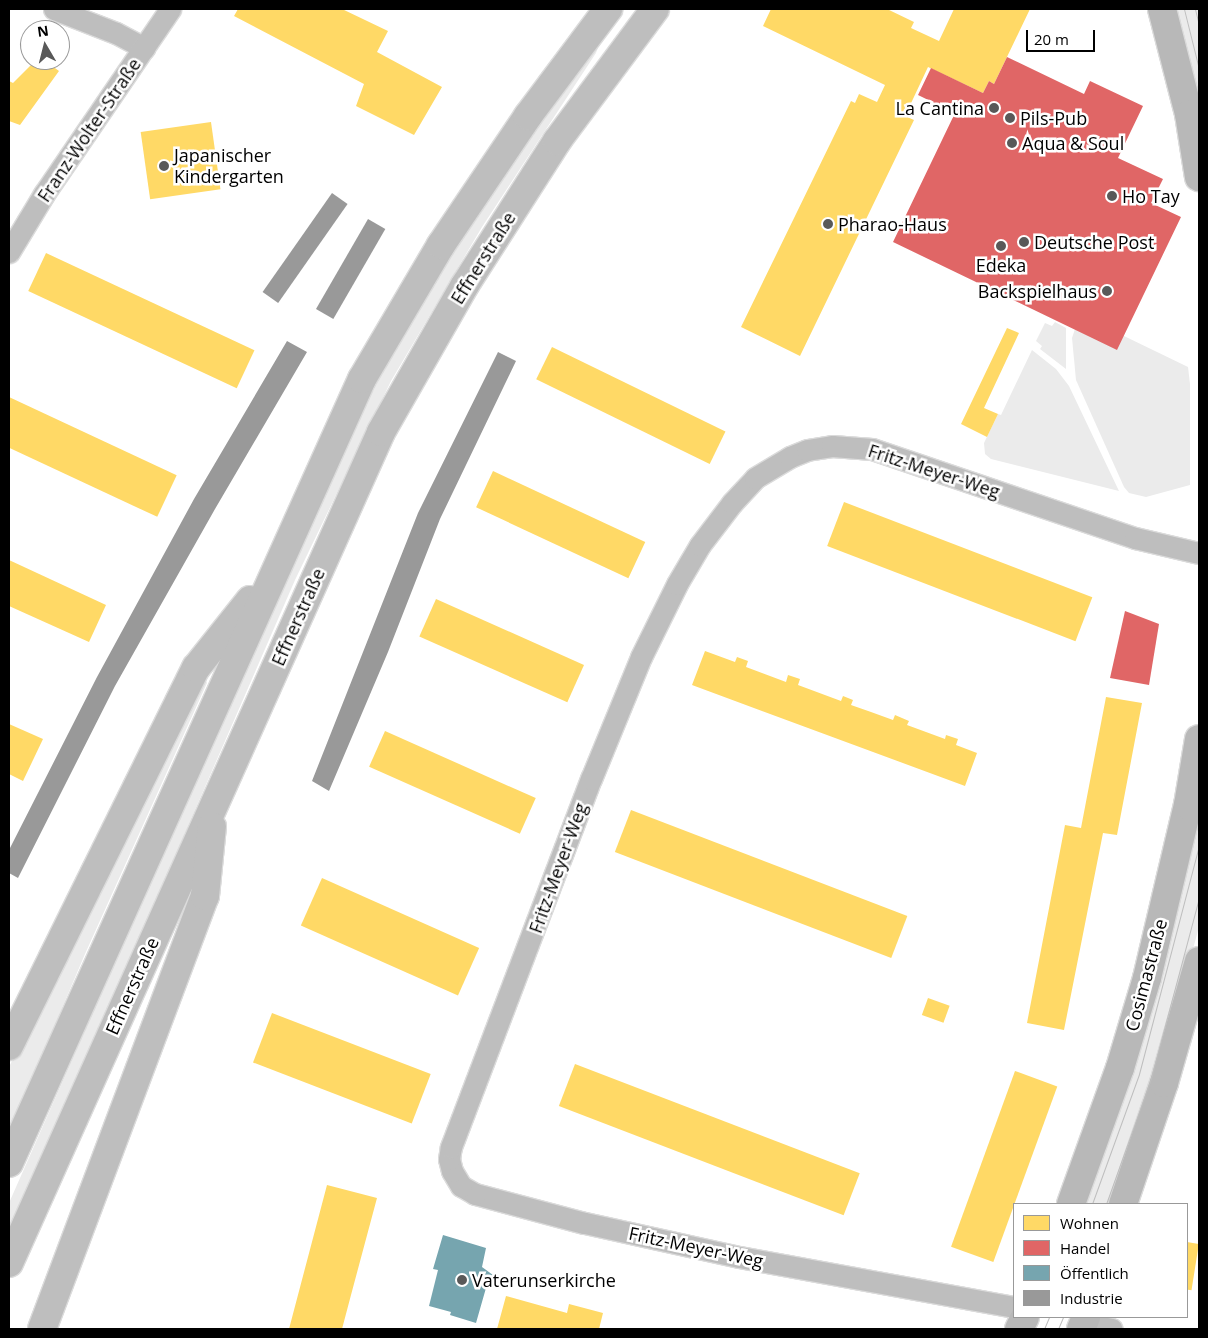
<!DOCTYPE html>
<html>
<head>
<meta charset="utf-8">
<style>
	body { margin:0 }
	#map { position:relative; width:1208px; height:1338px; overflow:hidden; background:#fff; font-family:"Open Sans",sans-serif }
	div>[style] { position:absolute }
	.green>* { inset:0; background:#ebebeb }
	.homes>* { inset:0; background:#ffd966; transform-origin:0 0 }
	.shops>* { inset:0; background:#e06666 }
	.public>* { inset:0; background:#76a5af }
	.industry>* { inset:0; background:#999; transform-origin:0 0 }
	.roads { filter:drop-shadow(1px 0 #dbdbdb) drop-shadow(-1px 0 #dbdbdb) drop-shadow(0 1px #dbdbdb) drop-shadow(0 -1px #dbdbdb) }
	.minor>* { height:21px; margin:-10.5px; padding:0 10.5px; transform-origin:10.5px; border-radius:10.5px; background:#bebebe }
	.secondary>* { height:28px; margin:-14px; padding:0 14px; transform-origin:14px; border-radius:14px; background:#b8b8b8 }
	.trunk>* { height:28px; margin:-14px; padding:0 14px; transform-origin:14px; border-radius:14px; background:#bebebe }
	.tram>* { height:1px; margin:-0.5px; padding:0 0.5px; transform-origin:0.5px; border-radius:0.5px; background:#bebebe }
	.dots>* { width:14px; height:14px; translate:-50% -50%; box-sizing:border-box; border:2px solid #fff; border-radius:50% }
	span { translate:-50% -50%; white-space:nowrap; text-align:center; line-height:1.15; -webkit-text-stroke:5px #fff; paint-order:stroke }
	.poi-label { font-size:18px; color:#000 }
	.right { translate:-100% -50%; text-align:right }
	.left { translate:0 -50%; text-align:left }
	.street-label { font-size:18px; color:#000 }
	.frame { position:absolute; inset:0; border:10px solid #000; pointer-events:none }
	.legend { position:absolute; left:1013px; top:1203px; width:175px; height:115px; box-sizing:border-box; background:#fff; border:1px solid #999; margin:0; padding:6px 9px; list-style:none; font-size:15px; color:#000 }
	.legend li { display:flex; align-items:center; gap:10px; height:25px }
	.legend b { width:25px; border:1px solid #999 }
	.north { position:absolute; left:20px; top:20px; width:50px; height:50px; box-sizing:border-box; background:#fff; border:1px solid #999; border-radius:50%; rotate:352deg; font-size:14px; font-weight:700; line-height:20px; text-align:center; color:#000 }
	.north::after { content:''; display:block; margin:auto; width:18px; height:22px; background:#595959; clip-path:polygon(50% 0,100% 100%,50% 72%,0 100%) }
	.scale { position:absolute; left:1026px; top:30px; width:69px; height:22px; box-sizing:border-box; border:2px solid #000; border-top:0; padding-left:6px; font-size:15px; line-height:18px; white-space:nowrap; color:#000; -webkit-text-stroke:4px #fff; paint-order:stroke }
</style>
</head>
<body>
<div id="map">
	<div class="green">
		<i style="clip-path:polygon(1177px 9px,1199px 9px,1199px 107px,1195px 85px)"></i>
		<i style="clip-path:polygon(603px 34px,596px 53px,482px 227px,391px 381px,295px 580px,165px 879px,9px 1227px,9px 1203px,154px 874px,202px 759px,284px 574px,381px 375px,472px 220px,587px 45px)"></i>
		<i style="clip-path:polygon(1055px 322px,1066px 328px,1066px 369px,1040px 349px,1042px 346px,1036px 341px,1045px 323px,1052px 326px)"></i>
		<i style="clip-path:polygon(1075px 329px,1124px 336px,1188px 367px,1190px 384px,1190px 485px,1146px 497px,1129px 493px,1124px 487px,1076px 380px,1072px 338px)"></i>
		<i style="clip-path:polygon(1032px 350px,1056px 369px,1069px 386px,1119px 491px,991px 459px,985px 454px,984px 443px,998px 414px,1001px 415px)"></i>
		<i style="clip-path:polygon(204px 675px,207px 683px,85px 954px,9px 1133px,9px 1067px)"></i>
		<i style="clip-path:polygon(1199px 804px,1199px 927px,1174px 1018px,1114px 1204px,1080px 1204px,1120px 1092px,1127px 1092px,1130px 1082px,1124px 1080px)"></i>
	</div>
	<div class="homes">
		<i style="clip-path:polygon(238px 9px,342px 9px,388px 31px,377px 52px,442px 87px,414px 135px,356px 106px,364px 84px,234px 16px)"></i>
		<i style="clip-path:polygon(771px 9px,887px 9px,914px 22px,911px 28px,939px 41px,954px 9px,1030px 9px,994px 84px,989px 81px,983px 93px,928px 67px,905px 116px,914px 120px,800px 356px,741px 327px,851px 101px,855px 103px,859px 94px,877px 102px,885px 85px,763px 26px)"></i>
		<i style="clip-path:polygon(36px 60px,44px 60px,59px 71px,20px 125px,9px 121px,9px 81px,13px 83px)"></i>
		<i style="left:211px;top:122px;width:68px;height:71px;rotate:82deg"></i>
		<i style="left:46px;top:253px;width:230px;height:42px;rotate:25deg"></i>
		<i style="clip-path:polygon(1007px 328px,1019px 333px,984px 408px,998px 414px,987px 437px,961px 424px)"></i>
		<i style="left:552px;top:347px;width:193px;height:36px;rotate:26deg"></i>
		<i style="left:9px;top:397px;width:185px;height:46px;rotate:25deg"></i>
		<i style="left:493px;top:471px;width:168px;height:40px;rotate:25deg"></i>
		<i style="left:844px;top:502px;width:266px;height:47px;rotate:21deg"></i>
		<i style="clip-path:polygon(9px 560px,106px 605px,89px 642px,9px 606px)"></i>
		<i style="left:436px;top:599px;width:162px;height:41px;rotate:24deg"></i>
		<i style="clip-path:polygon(705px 651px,735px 662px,737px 657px,748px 661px,746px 667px,786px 682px,788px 675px,800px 679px,798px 685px,841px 701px,843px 696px,853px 700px,851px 705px,871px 712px,893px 720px,895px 715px,909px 721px,907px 725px,945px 739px,946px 735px,958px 739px,956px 745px,977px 753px,965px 786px,692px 685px)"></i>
		<i style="clip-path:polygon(1106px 697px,1142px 703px,1117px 835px,1103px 833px,1064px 1030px,1027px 1023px,1065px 825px,1081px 828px)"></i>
		<i style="clip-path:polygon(9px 724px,43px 739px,23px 781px,9px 774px)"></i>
		<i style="left:385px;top:731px;width:165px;height:39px;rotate:24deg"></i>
		<i style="left:631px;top:810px;width:296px;height:45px;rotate:21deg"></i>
		<i style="left:322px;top:878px;width:172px;height:52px;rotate:24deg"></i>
		<i style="left:928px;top:998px;width:23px;height:18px;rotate:20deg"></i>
		<i style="left:272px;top:1013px;width:170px;height:53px;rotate:21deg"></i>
		<i style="left:575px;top:1064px;width:305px;height:45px;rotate:21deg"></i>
		<i style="left:1015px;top:1071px;width:45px;height:187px;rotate:20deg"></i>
		<i style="clip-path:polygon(327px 1185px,377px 1198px,351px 1295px,342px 1329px,289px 1329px)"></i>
		<i style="left:1187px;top:1242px;width:12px;height:47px;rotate:9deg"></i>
		<i style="clip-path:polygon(506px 1296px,567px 1313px,569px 1304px,603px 1313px,599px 1329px,497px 1329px)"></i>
	</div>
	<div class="shops">
		<i style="clip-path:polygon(1007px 57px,1084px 94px,1090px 81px,1143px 106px,1118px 158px,1163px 179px,1151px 203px,1181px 217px,1117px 350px,893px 242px,955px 113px,918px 95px,931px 68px,983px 93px,989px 81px,994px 84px)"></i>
		<i style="clip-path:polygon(1125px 611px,1159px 624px,1149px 685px,1110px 678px)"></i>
	</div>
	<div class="public">
		<i style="clip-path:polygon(443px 1235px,486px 1248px,482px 1267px,493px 1275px,488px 1281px,476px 1323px,450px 1315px,451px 1312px,429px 1306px,438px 1270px,433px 1269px)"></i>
	</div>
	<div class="industry">
		<i style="left:332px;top:193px;width:19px;height:121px;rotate:35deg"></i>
		<i style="left:368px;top:219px;width:20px;height:104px;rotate:30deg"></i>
		<i style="clip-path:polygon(287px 341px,307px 352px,215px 509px,115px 686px,18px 878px,9px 873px,9px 850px,97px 677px,194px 499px)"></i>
		<i style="clip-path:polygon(498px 352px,516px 361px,440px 519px,388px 652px,329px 791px,312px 781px,418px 513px)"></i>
	</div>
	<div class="roads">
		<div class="minor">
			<i style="left:54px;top:9px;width:66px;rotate:21.2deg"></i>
			<i style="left:116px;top:33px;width:32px;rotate:28deg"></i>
			<i style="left:9px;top:252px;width:68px;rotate:-58.9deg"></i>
			<i style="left:44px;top:194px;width:224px;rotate:-55.7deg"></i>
			<i style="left:1014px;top:1307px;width:280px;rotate:-169.7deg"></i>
			<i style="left:739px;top:1257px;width:159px;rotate:-167.6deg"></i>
			<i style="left:584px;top:1223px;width:113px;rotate:-165.1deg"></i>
			<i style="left:475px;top:1194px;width:16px;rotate:-150deg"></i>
			<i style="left:461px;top:1186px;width:17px;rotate:-121deg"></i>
			<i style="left:452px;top:1171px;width:12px;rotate:-104deg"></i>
			<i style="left:449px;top:1159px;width:12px;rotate:-81deg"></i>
			<i style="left:451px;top:1147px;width:394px;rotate:-69.2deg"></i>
			<i style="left:591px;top:779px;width:132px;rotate:-67.7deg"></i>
			<i style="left:641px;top:657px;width:81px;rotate:-63.7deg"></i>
			<i style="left:677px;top:584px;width:45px;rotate:-59.5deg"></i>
			<i style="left:700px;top:545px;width:53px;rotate:-52.7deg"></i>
			<i style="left:732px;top:503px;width:34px;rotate:-47deg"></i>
			<i style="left:755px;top:478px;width:41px;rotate:-31deg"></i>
			<i style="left:790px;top:457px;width:18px;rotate:-22deg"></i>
			<i style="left:807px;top:450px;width:25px;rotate:-9deg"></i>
			<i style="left:832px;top:446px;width:40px;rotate:4.3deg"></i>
			<i style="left:872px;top:449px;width:278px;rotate:18.7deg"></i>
			<i style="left:1135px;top:538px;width:66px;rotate:13.2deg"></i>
			<i style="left:1084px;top:1324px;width:28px;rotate:10deg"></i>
		</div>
		<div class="secondary">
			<i style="left:1162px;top:9px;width:108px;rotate:75.6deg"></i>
			<i style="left:1189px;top:114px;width:64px;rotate:81deg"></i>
			<i style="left:1071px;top:1204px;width:145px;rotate:-70.2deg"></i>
			<i style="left:1120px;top:1068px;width:94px;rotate:-73.3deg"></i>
			<i style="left:1147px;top:978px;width:178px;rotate:-76.7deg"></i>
			<i style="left:1188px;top:805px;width:67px;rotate:-80.5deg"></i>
			<i style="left:1123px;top:1204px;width:128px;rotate:-71.3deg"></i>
			<i style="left:1164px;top:1083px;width:127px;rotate:-74deg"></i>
			<i style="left:1019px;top:1329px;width:13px;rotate:-63deg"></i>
			<i style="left:1081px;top:1329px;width:13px;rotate:-67deg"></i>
		</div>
		<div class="trunk">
			<i style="left:9px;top:1046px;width:422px;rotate:-63.7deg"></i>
			<i style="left:196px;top:668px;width:87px;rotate:-51.5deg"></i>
			<i style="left:9px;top:1163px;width:860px;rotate:-65.76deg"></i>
			<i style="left:362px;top:379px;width:156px;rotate:-59.5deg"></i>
			<i style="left:441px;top:245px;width:156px;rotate:-56deg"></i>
			<i style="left:528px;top:116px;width:134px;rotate:-53.2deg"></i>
			<i style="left:9px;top:1263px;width:910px;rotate:-65.88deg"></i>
			<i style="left:381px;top:432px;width:169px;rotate:-60.3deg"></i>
			<i style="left:465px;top:285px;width:171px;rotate:-57.4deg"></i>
			<i style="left:557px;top:141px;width:164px;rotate:-53.4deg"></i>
			<i style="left:42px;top:1329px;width:463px;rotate:-69.4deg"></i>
			<i style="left:205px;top:896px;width:70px;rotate:-84.3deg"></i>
		</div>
	</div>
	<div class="tram">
		<i style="left:1184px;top:9px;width:62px;rotate:76deg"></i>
		<i style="left:1195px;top:9px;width:16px;rotate:76deg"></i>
		<i style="left:1092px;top:1204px;width:138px;rotate:-70.1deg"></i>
		<i style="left:1139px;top:1074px;width:237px;rotate:-75.3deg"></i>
		<i style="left:1106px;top:1204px;width:134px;rotate:-70.3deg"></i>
		<i style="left:1151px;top:1078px;width:187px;rotate:-75.1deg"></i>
		<i style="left:1044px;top:1329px;width:13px;rotate:-67deg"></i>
		<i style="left:1058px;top:1329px;width:13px;rotate:-67deg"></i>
	</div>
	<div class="dots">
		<i style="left:994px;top:108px;background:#595959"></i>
		<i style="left:1010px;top:118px;background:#595959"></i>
		<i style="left:1012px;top:143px;background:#595959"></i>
		<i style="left:164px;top:166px;background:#595959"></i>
		<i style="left:1112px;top:196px;background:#595959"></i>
		<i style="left:828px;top:224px;background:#595959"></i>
		<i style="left:1024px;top:242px;background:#595959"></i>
		<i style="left:1001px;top:246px;background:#595959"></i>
		<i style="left:1107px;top:291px;background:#595959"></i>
		<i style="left:462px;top:1280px;background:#595959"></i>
	</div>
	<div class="poi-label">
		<span class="right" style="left:984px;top:108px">La Cantina</span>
		<span class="left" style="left:1020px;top:118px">Pils-Pub</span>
		<span class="left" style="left:1022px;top:143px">Aqua &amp; Soul</span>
		<span class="left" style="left:174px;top:166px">Japanischer<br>Kindergarten</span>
		<span class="left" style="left:1122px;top:196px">Ho Tay</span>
		<span class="left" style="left:838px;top:224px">Pharao-Haus</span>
		<span class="left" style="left:1034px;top:242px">Deutsche Post</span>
		<span style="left:1001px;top:265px">Edeka</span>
		<span class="right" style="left:1097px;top:291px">Backspielhaus</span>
		<span class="left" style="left:472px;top:1280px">Vaterunserkirche</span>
	</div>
	<div class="street-label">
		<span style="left:89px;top:130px;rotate:-56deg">Franz-Wolter-Straße</span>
		<span style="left:483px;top:258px;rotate:-58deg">Effnerstraße</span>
		<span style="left:934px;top:471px;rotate:18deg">Fritz-Meyer-Weg</span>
		<span style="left:298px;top:617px;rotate:-66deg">Effnerstraße</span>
		<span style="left:558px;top:868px;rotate:-70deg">Fritz-Meyer-Weg</span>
		<span style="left:1146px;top:975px;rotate:-75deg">Cosimastraße</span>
		<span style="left:132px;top:986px;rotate:-66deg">Effnerstraße</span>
		<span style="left:696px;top:1247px;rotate:12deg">Fritz-Meyer-Weg</span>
	</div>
	<div class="frame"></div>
	<ul class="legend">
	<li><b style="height:14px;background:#ffd966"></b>Wohnen</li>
	<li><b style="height:14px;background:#e06666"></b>Handel</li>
	<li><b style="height:14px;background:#76a5af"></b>Öffentlich</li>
	<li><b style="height:14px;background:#999"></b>Industrie</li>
	</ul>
	<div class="north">N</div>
	<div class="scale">20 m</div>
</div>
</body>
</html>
